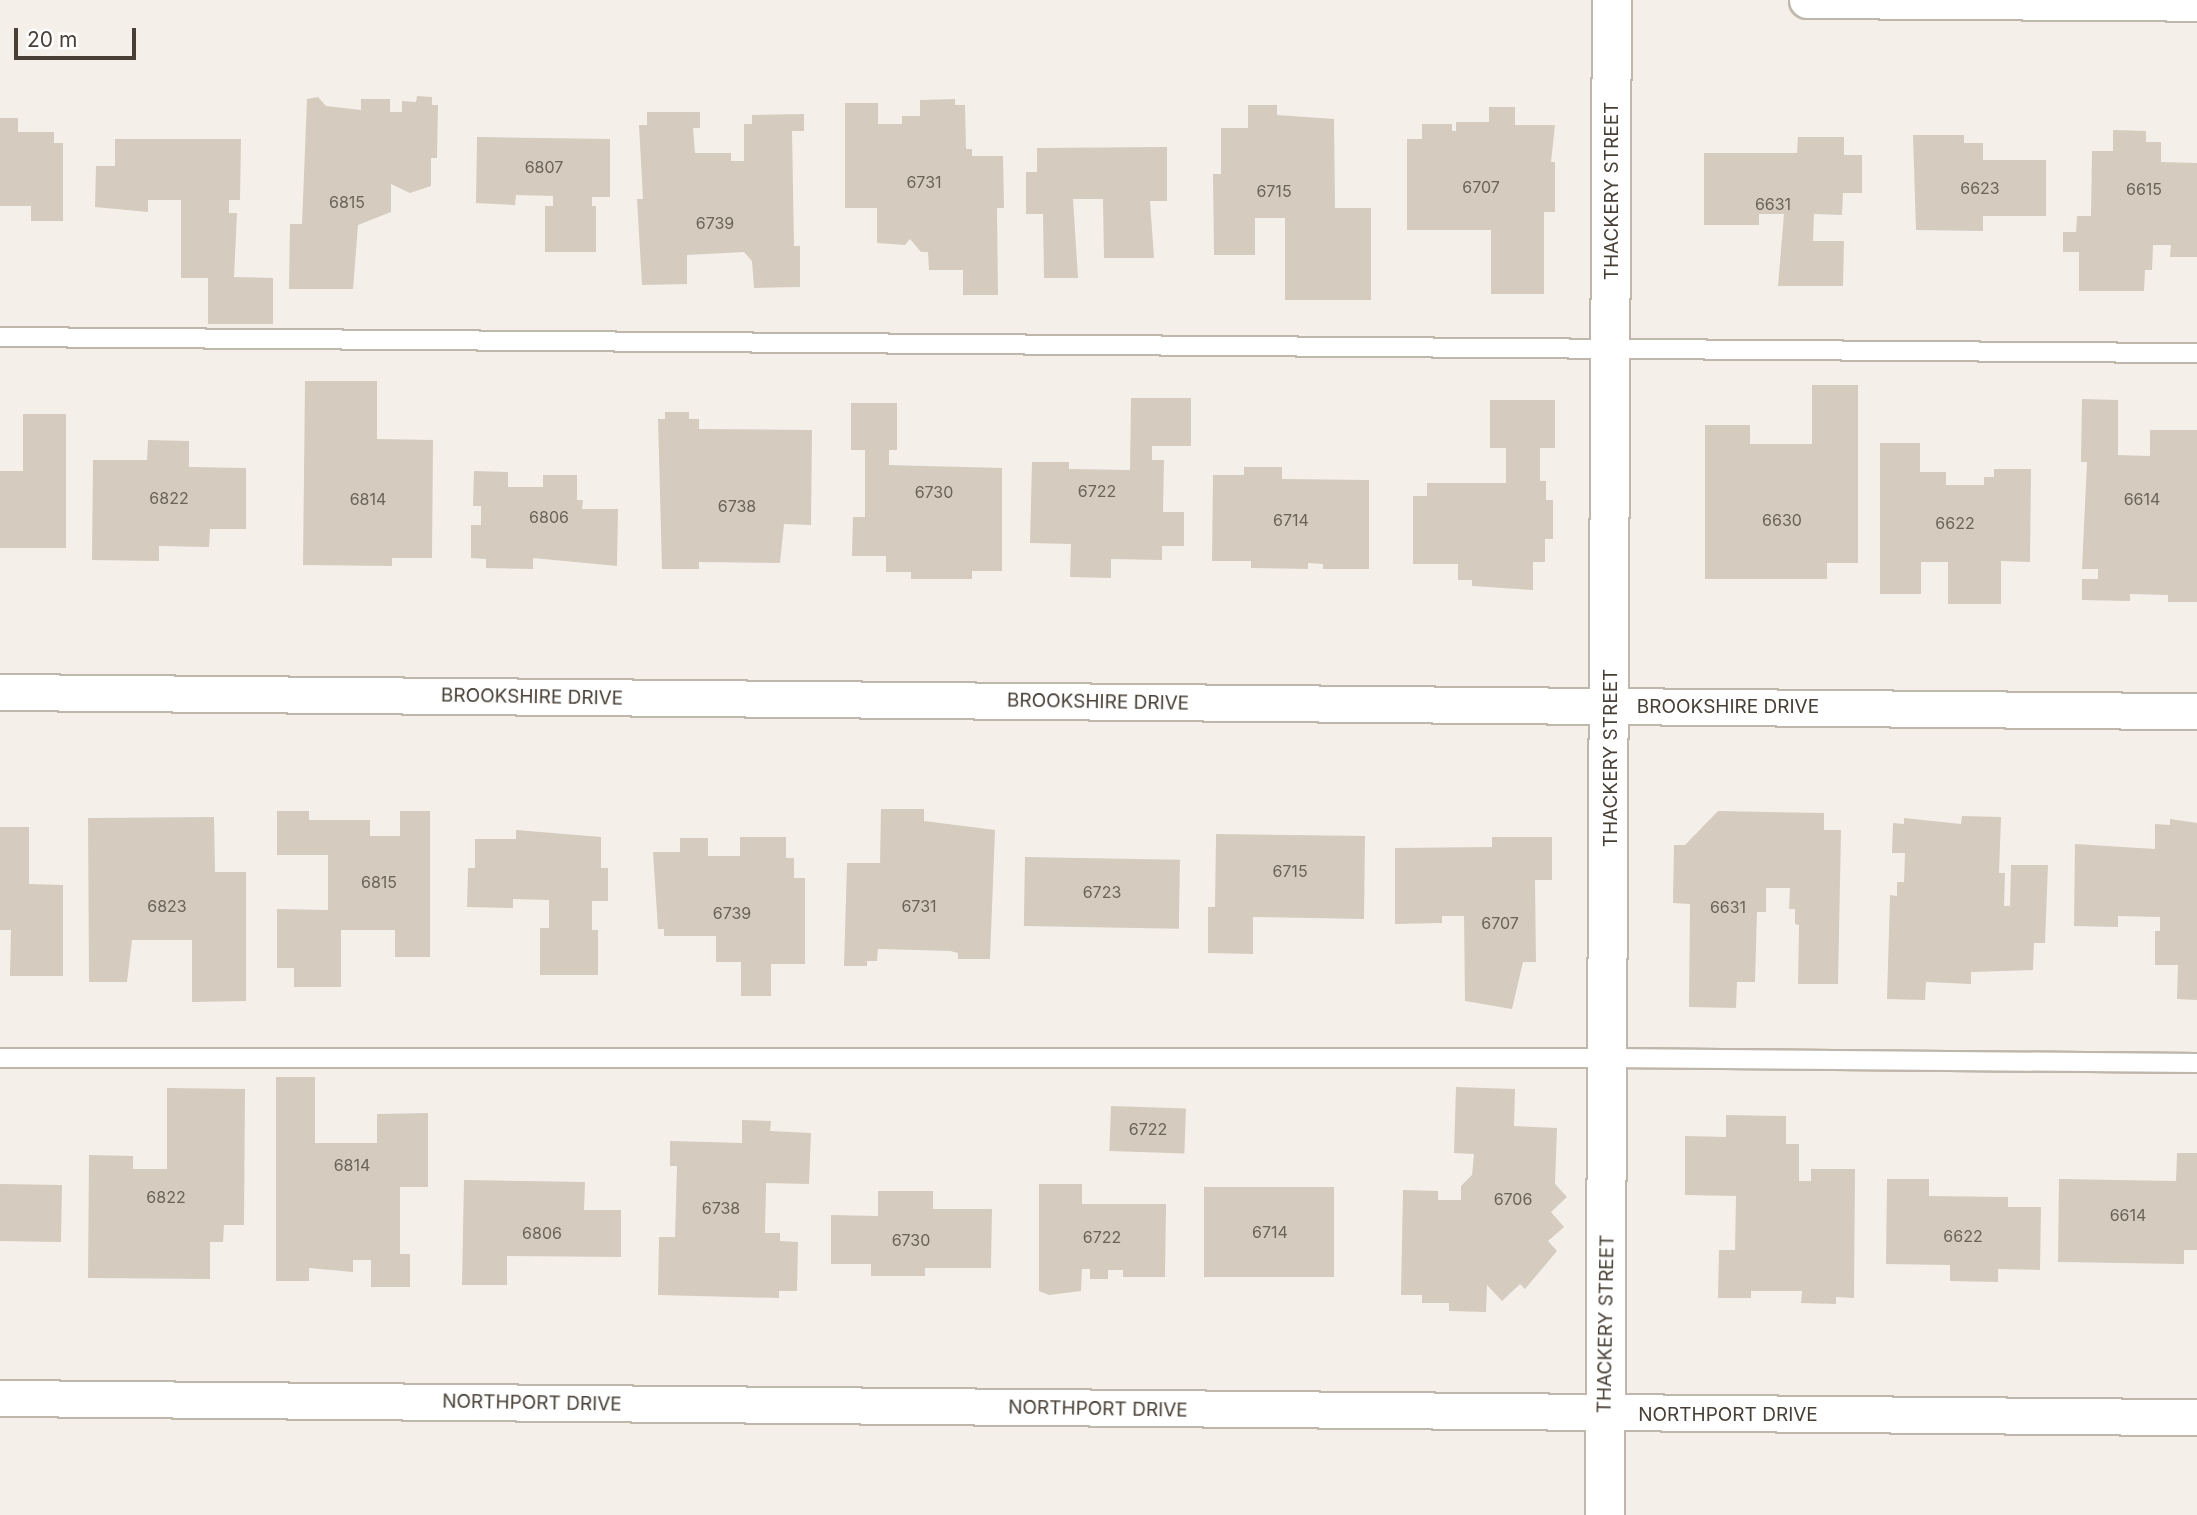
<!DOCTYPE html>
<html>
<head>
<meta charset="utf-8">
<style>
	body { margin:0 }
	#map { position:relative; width:2197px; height:1515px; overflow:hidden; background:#f4f0e9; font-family:Inter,sans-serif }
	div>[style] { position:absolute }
	.building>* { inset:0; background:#d5cbbf; transform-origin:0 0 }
	.roads { filter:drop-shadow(2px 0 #bfb7ac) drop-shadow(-2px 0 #bfb7ac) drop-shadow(0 2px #bfb7ac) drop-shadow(0 -2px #bfb7ac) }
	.service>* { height:18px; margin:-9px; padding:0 9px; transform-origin:9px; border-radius:9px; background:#fff }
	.minor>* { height:35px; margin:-17.5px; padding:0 17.5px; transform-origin:17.5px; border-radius:17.5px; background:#fff }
	.tertiary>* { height:38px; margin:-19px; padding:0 19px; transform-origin:19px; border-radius:19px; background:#fff }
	span { translate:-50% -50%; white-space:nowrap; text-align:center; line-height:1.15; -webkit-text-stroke:7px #fff; paint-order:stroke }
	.number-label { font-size:16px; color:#6b6359 }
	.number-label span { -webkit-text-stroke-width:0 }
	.street-label { font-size:19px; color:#484037 }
	.scale { position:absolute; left:14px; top:28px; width:122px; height:32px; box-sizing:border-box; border:4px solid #484037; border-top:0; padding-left:9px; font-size:21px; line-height:24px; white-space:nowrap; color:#484037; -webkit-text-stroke:5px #fff; paint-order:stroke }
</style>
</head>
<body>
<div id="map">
	<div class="building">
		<i style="clip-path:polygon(417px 96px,432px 97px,432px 105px,438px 105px,437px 158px,431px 158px,431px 186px,410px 193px,391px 184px,391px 212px,358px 225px,353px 289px,289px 289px,290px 224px,302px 224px,307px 99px,318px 97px,326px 106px,361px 110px,361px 99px,390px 99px,390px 112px,402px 112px,402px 101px,416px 102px)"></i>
		<i style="clip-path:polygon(955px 99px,955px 105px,965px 105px,966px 149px,972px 149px,972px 156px,1003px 156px,1004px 208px,997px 208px,998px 295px,963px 295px,963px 270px,929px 270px,928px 252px,921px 252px,910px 239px,905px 245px,877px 243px,877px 208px,845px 208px,845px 103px,878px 103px,878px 124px,902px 124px,902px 116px,920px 116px,920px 100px)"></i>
		<i style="clip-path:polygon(1248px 105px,1277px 105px,1277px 115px,1334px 119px,1335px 208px,1371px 208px,1371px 300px,1285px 300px,1285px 218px,1255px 218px,1255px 255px,1214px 255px,1213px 174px,1221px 174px,1221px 128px,1248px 128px)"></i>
		<i style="clip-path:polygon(1489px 107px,1515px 107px,1515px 125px,1555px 125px,1551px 162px,1555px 162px,1555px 212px,1544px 212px,1544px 294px,1491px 294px,1491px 230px,1407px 230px,1407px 139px,1422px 139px,1422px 124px,1452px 124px,1452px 131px,1456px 131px,1456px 122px,1489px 122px)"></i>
		<i style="clip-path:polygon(647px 112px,700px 112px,700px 128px,693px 128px,695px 153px,731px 153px,731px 161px,744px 161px,744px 124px,752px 124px,752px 115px,804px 114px,804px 131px,792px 131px,794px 246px,800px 246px,800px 287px,754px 288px,752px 261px,744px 252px,687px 255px,687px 284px,642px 285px,637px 199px,643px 199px,639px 125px,647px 125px)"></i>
		<i style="clip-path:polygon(0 118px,18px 118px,18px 132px,54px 132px,54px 143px,63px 143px,63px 221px,31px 221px,31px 206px,0 206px)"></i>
		<i style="clip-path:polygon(2113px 130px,2146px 131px,2146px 142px,2161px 142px,2161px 162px,2197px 163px,2197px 257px,2170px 257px,2171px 245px,2153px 245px,2152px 270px,2145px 270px,2144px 291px,2079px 291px,2079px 252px,2063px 252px,2063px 232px,2076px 232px,2077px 216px,2091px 216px,2092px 151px,2113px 151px)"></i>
		<i style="clip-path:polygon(1913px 135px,1964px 135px,1964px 143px,1983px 143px,1983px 160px,2046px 160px,2046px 216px,1983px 216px,1983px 231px,1916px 230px)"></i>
		<i style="clip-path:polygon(477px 137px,610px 139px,610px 197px,592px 197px,592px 206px,596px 206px,596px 252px,545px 252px,545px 206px,553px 206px,553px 196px,516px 195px,515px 205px,476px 203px)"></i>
		<i style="clip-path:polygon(1798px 137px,1844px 137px,1844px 155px,1862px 155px,1862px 193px,1843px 193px,1842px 215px,1814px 214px,1813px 241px,1844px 241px,1843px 286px,1778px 286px,1784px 214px,1759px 214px,1759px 225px,1704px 225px,1704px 153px,1797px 153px)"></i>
		<i style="clip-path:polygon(115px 139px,241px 139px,240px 200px,229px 200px,229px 213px,237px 213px,234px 277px,273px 278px,273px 324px,208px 324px,208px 278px,181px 278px,181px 200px,148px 200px,148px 212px,95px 207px,96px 166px,115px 166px)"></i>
		<i style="clip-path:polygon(1167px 147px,1167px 201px,1150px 201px,1154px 258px,1104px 258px,1103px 199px,1073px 199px,1078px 278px,1044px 278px,1043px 214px,1026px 214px,1026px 172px,1037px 172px,1037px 148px)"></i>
		<i style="clip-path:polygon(305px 381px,377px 381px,377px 439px,433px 440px,432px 558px,392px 558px,392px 566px,303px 565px)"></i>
		<i style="clip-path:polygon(1812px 385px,1858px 385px,1858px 563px,1827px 563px,1827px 579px,1705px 579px,1705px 425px,1750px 425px,1750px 444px,1812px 444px)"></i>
		<i style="clip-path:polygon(1131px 398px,1191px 398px,1191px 446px,1152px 446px,1152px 460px,1164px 460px,1163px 512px,1184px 512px,1184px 546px,1162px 546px,1162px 560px,1111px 559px,1111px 578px,1070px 577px,1071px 544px,1030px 543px,1032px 462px,1069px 462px,1069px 469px,1130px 470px)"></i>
		<i style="clip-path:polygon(2082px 399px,2118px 400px,2118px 455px,2150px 456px,2150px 430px,2197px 430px,2197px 602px,2168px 602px,2168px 595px,2130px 594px,2130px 601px,2082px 600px,2082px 579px,2098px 579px,2098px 569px,2082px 569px,2087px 462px,2081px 462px)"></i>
		<i style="clip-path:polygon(1490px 400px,1555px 400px,1555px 448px,1540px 448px,1540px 481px,1546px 481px,1546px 500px,1553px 500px,1553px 539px,1545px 539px,1545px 562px,1533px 562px,1533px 590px,1472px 586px,1472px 580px,1458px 580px,1458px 564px,1413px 564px,1413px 496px,1427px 496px,1427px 483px,1506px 483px,1506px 448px,1490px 448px)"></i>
		<i style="clip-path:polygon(851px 403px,897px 403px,897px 450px,889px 450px,889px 465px,1002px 468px,1002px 571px,972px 571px,972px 579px,911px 579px,911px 572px,886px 572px,886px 556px,852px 556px,853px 517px,865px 517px,865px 450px,851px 450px)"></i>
		<i style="clip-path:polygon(665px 412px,689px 412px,689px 419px,699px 419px,699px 429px,812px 430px,811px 525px,784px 524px,780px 563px,699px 562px,699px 569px,662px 569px,658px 419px,665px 419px)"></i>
		<i style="clip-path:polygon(23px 414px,66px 414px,66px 548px,0 548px,0 471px,23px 471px)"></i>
		<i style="clip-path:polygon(148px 440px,189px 441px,189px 467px,246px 468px,246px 529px,210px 529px,209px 547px,159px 546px,159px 561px,92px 560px,93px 460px,147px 460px)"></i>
		<i style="clip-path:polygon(1880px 443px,1920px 443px,1920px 472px,1946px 472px,1946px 485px,1984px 485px,1984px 477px,1994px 477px,1994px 469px,2031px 469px,2030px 562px,2001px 561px,2001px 604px,1948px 604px,1948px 562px,1921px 562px,1921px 594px,1880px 594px)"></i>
		<i style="clip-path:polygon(1244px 467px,1282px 467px,1282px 479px,1369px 480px,1369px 569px,1323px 569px,1323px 564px,1308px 563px,1308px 569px,1251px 568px,1251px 561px,1212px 561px,1213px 475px,1244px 475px)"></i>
		<i style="clip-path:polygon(474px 471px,508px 472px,508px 487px,543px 487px,543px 475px,577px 475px,577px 500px,583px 500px,582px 509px,618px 509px,617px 566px,533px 558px,533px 569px,486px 568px,486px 559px,471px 558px,471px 525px,481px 525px,481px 506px,473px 506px)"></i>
		<i style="clip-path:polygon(881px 809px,924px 809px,924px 821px,995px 830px,990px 959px,958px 959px,958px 953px,950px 951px,878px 949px,877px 961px,867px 961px,867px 966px,844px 966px,847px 863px,880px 863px)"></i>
		<i style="clip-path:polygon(277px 811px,309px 811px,309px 820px,370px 820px,370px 836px,400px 836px,400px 811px,430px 811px,430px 957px,395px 957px,395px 930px,341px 930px,341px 987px,294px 987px,294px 968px,277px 968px,277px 909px,328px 910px,328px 855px,277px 855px)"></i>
		<i style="clip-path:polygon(1718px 811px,1824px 813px,1824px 830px,1841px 830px,1838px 984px,1798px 984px,1799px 925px,1795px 924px,1795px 909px,1789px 909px,1790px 888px,1766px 888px,1766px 912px,1757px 912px,1755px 982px,1737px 982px,1736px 1008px,1689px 1007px,1690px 904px,1673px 903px,1674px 845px,1685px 845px)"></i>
		<i style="clip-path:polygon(1962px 816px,2001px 817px,1999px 873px,2005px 873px,2004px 906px,2010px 906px,2011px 865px,2048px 865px,2045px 943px,2034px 943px,2033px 970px,1971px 972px,1971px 984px,1926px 982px,1925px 1000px,1887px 999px,1890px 895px,1897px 896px,1897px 882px,1904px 882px,1905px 853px,1892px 853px,1893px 823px,1904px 824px,1904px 818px,1961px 824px)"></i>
		<i style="clip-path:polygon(214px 817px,215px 872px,246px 872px,246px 1001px,192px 1002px,192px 940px,132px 940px,127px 982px,89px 982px,88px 818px)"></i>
		<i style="clip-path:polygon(2170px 819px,2197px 823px,2197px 1000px,2177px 999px,2178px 965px,2155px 965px,2155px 931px,2160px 931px,2160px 917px,2118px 916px,2118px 927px,2074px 926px,2075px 844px,2155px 849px,2155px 824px,2170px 825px)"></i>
		<i style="clip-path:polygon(0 827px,29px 827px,29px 884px,63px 885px,63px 976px,10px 976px,11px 930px,0 930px)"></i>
		<i style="clip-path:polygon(516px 830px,601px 837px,601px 868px,608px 868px,608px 901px,592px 901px,592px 930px,598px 930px,598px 975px,540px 975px,540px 928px,549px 928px,549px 900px,513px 899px,513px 908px,467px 907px,468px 868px,475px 868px,475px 839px,516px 839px)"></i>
		<i style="clip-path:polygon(1216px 834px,1365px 836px,1364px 919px,1253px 917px,1253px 954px,1208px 953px,1208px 907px,1215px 907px)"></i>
		<i style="clip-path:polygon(740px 837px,786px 837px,786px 858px,794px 858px,794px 878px,805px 878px,805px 964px,771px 964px,771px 996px,741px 996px,741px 962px,716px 962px,716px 936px,664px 936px,664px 929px,658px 929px,653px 852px,680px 852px,680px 838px,708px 838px,708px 856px,740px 856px)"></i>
		<i style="clip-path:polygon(1492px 837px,1552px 837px,1552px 880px,1535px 880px,1536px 962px,1523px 962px,1512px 1009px,1465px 1001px,1464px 916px,1442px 916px,1442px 923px,1395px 924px,1395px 848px,1492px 847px)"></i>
		<i style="left:1025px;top:857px;width:155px;height:69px;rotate:1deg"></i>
		<i style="clip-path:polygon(276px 1077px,315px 1077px,315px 1143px,377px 1143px,377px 1114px,428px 1113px,428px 1187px,400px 1187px,400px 1254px,410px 1254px,410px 1287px,371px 1287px,371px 1260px,353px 1260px,353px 1272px,309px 1268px,309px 1281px,276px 1281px)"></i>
		<i style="clip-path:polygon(1456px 1087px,1515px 1089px,1514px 1126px,1557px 1128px,1555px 1184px,1567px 1197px,1551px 1212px,1564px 1227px,1548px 1241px,1557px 1251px,1525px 1289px,1520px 1284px,1502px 1301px,1487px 1285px,1486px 1312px,1449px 1311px,1449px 1303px,1422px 1303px,1422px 1295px,1401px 1295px,1403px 1190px,1438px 1191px,1438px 1200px,1461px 1200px,1461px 1186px,1472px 1175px,1474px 1154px,1454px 1153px)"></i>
		<i style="clip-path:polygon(167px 1088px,245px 1089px,244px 1225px,224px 1225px,223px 1242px,210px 1242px,210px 1279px,88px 1278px,89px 1155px,133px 1156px,133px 1169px,167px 1169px)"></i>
		<i style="left:1111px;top:1106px;width:75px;height:45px;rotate:2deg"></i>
		<i style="clip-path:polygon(1726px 1115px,1786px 1116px,1786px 1144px,1799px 1144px,1799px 1181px,1811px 1181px,1811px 1169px,1855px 1169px,1854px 1298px,1836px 1297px,1836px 1304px,1801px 1303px,1802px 1291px,1751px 1291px,1751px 1298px,1718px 1298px,1719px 1250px,1735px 1250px,1736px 1196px,1685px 1195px,1685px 1136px,1726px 1137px)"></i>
		<i style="clip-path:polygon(742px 1120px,771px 1121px,770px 1131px,811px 1133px,809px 1184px,766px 1183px,765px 1233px,780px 1233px,780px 1241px,798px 1242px,797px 1291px,779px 1291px,779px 1298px,658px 1295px,659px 1237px,675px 1237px,677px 1166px,670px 1166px,670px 1141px,742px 1143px)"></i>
		<i style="clip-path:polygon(2177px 1153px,2197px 1153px,2197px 1250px,2184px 1250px,2184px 1264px,2058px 1262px,2059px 1179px,2176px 1181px)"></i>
		<i style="clip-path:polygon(1887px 1179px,1929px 1179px,1929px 1196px,2008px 1197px,2008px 1207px,2041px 1207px,2040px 1270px,1998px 1269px,1998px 1282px,1950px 1281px,1950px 1265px,1886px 1264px)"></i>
		<i style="clip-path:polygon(464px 1180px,585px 1182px,584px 1210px,621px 1210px,621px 1257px,507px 1256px,507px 1285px,462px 1285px)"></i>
		<i style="left:0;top:1184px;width:62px;height:57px;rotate:1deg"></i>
		<i style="clip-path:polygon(1039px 1184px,1082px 1184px,1082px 1204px,1166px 1204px,1165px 1277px,1123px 1277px,1123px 1270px,1108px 1270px,1108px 1279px,1090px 1279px,1090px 1269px,1082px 1269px,1081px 1291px,1049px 1295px,1039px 1291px)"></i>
		<i style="left:1204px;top:1187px;width:130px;height:90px"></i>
		<i style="clip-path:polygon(878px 1191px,933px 1191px,933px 1209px,992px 1209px,991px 1268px,925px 1268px,925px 1276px,871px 1276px,871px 1264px,831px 1264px,831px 1215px,878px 1216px)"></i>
	</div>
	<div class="roads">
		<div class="service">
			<i style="left:0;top:337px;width:2197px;rotate:0.42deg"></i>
			<i style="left:0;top:1058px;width:1609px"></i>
			<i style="left:1609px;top:1058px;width:588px;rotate:0.49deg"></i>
		</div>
		<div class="minor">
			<i style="left:1807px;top:0;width:390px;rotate:0.4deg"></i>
			<i style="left:0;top:692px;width:2197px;rotate:0.5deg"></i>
			<i style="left:0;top:1398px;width:2197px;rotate:0.5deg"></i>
		</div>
		<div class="tertiary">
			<i style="left:1605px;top:1515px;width:1515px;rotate:-89.74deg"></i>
		</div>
	</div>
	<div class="number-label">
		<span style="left:544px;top:167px">6807</span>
		<span style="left:924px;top:182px">6731</span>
		<span style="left:1481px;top:187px">6707</span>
		<span style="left:1980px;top:188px">6623</span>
		<span style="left:2144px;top:189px">6615</span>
		<span style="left:1274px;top:191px">6715</span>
		<span style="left:347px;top:202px">6815</span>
		<span style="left:1773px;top:204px">6631</span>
		<span style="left:715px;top:223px">6739</span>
		<span style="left:1097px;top:491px">6722</span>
		<span style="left:934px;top:492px">6730</span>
		<span style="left:169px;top:498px">6822</span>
		<span style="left:368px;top:499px">6814</span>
		<span style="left:2142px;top:499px">6614</span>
		<span style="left:737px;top:506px">6738</span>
		<span style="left:549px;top:517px">6806</span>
		<span style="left:1291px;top:520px">6714</span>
		<span style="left:1782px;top:520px">6630</span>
		<span style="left:1955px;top:523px">6622</span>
		<span style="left:1290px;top:871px">6715</span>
		<span style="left:379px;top:882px">6815</span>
		<span style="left:1102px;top:892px">6723</span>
		<span style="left:167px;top:906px">6823</span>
		<span style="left:919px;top:906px">6731</span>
		<span style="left:1728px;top:907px">6631</span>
		<span style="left:732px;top:913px">6739</span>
		<span style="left:1500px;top:923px">6707</span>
		<span style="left:1148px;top:1129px">6722</span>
		<span style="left:352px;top:1165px">6814</span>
		<span style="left:166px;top:1197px">6822</span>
		<span style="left:1513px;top:1199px">6706</span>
		<span style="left:721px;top:1208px">6738</span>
		<span style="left:2128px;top:1215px">6614</span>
		<span style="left:1270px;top:1232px">6714</span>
		<span style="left:542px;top:1233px">6806</span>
		<span style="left:1963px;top:1236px">6622</span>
		<span style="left:1102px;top:1237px">6722</span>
		<span style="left:911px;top:1240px">6730</span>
	</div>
	<div class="street-label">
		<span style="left:1612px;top:191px;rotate:-90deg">THACKERY STREET</span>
		<span style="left:532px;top:697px;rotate:1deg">BROOKSHIRE DRIVE</span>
		<span style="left:1098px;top:702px;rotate:1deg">BROOKSHIRE DRIVE</span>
		<span style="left:1728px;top:707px">BROOKSHIRE DRIVE</span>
		<span style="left:1611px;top:758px;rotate:-90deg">THACKERY STREET</span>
		<span style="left:1606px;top:1324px;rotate:-89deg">THACKERY STREET</span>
		<span style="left:532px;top:1403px;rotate:1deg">NORTHPORT DRIVE</span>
		<span style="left:1098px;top:1409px;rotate:1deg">NORTHPORT DRIVE</span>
		<span style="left:1728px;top:1415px">NORTHPORT DRIVE</span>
	</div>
	<div class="scale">20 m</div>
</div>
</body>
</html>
